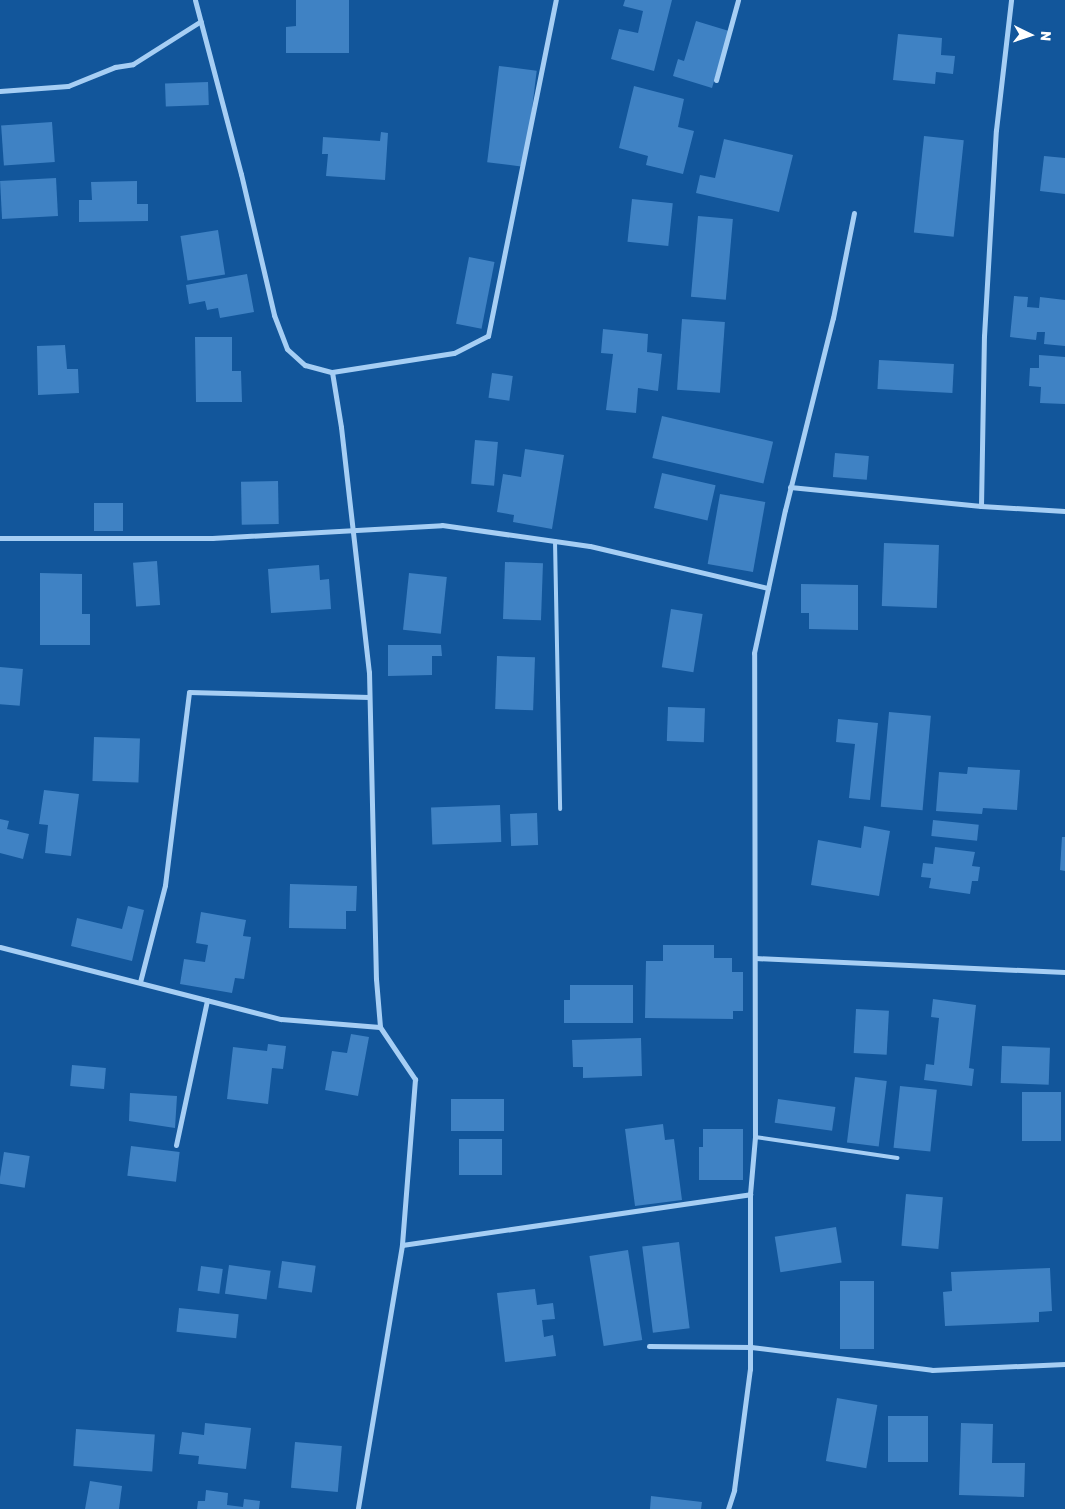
<!DOCTYPE html>
<html>
<head>
<meta charset="utf-8">
<style>
	body { margin:0 }
	#map { position:relative; width:1065px; height:1509px; overflow:hidden; background:#12569b; font-family:Rubik,sans-serif }
	div>[style] { position:absolute }
	.building>* { inset:0; background:#3f82c4; transform-origin:0 0 }
	.lane>* { height:4px; margin:-2px; padding:0 2px; transform-origin:2px; border-radius:2px; background:#a6cef4 }
	.street>* { height:5px; margin:-2.5px; padding:0 2.5px; transform-origin:2.5px; border-radius:2.5px; background:#a6cef4 }
	span { translate:-50% -50%; white-space:nowrap; text-align:center; line-height:1.15; -webkit-text-stroke:4px #12569b; paint-order:stroke }
	.north { position:absolute; left:1005px; top:10px; width:50px; height:50px; -webkit-text-stroke:4px #12569b; paint-order:stroke; rotate:94deg; font-size:14px; font-weight:700; line-height:20px; text-align:center; color:#fff }
	.north::after { content:''; display:block; margin:auto; width:18px; height:22px; background:#fff; clip-path:polygon(50% 0,100% 100%,50% 72%,0 100%) }
</style>
</head>
<body>
<div id="map">
	<div class="building">
		<i style="clip-path:polygon(296px 0,349px 0,349px 53px,286px 53px,286px 27px,296px 26px)"></i>
		<i style="clip-path:polygon(625px 0,672px 0,654px 71px,611px 59px,619px 29px,638px 33px,643px 11px,623px 6px)"></i>
		<i style="clip-path:polygon(696px 21px,729px 31px,712px 88px,673px 76px,678px 59px,684px 61px)"></i>
		<i style="clip-path:polygon(898px 34px,942px 38px,941px 55px,955px 56px,953px 74px,936px 72px,935px 84px,893px 80px)"></i>
		<i style="left:499px;top:66px;width:38px;height:97px;rotate:7deg"></i>
		<i style="left:208px;top:82px;width:23px;height:43px;rotate:88deg"></i>
		<i style="clip-path:polygon(634px 86px,684px 99px,678px 127px,694px 131px,683px 174px,646px 165px,648px 156px,619px 148px)"></i>
		<i style="left:52px;top:122px;width:40px;height:51px;rotate:86deg"></i>
		<i style="clip-path:polygon(381px 132px,388px 133px,385px 180px,326px 176px,328px 154px,322px 154px,323px 137px,380px 141px)"></i>
		<i style="left:924px;top:136px;width:40px;height:97px;rotate:6deg"></i>
		<i style="clip-path:polygon(724px 139px,793px 155px,779px 212px,696px 193px,700px 175px,715px 178px)"></i>
		<i style="clip-path:polygon(1044px 156px,1065px 158px,1065px 194px,1040px 191px)"></i>
		<i style="left:56px;top:178px;width:38px;height:56px;rotate:87deg"></i>
		<i style="clip-path:polygon(137px 181px,137px 204px,148px 204px,148px 221px,79px 222px,79px 200px,92px 200px,91px 182px)"></i>
		<i style="left:632px;top:199px;width:41px;height:43px;rotate:6deg"></i>
		<i style="left:698px;top:216px;width:35px;height:81px;rotate:5deg"></i>
		<i style="left:218px;top:230px;width:45px;height:38px;rotate:81deg"></i>
		<i style="left:469px;top:257px;width:26px;height:68px;rotate:11deg"></i>
		<i style="clip-path:polygon(247px 274px,254px 312px,220px 318px,218px 308px,207px 310px,205px 301px,189px 304px,186px 285px)"></i>
		<i style="clip-path:polygon(1014px 296px,1028px 297px,1027px 307px,1039px 308px,1040px 297px,1065px 300px,1065px 346px,1044px 344px,1045px 332px,1037px 332px,1036px 340px,1010px 337px)"></i>
		<i style="left:682px;top:319px;width:43px;height:71px;rotate:4deg"></i>
		<i style="clip-path:polygon(603px 329px,648px 334px,647px 352px,662px 354px,658px 391px,638px 388px,636px 413px,606px 410px,613px 354px,601px 353px)"></i>
		<i style="clip-path:polygon(195px 337px,232px 337px,232px 371px,241px 371px,242px 402px,196px 402px)"></i>
		<i style="clip-path:polygon(65px 345px,67px 369px,78px 369px,79px 393px,38px 395px,37px 346px)"></i>
		<i style="clip-path:polygon(1039px 355px,1065px 357px,1065px 404px,1040px 403px,1041px 387px,1029px 386px,1030px 368px,1039px 368px)"></i>
		<i style="left:879px;top:360px;width:75px;height:29px;rotate:3deg"></i>
		<i style="left:492px;top:373px;width:21px;height:25px;rotate:8deg"></i>
		<i style="left:662px;top:416px;width:114px;height:43px;rotate:13deg"></i>
		<i style="left:475px;top:440px;width:23px;height:44px;rotate:5deg"></i>
		<i style="clip-path:polygon(525px 449px,564px 455px,552px 529px,513px 522px,514px 515px,497px 512px,503px 474px,521px 477px)"></i>
		<i style="left:835px;top:453px;width:34px;height:24px;rotate:5deg"></i>
		<i style="left:662px;top:473px;width:55px;height:36px;rotate:13deg"></i>
		<i style="left:278px;top:481px;width:43px;height:37px;rotate:89deg"></i>
		<i style="left:720px;top:494px;width:46px;height:71px;rotate:10deg"></i>
		<i style="left:94px;top:503px;width:29px;height:28px"></i>
		<i style="left:884px;top:543px;width:55px;height:63px;rotate:2deg"></i>
		<i style="left:157px;top:561px;width:44px;height:24px;rotate:86deg"></i>
		<i style="left:505px;top:562px;width:38px;height:57px;rotate:2deg"></i>
		<i style="clip-path:polygon(319px 565px,320px 580px,329px 579px,331px 609px,271px 613px,268px 569px)"></i>
		<i style="clip-path:polygon(40px 573px,82px 574px,82px 614px,90px 614px,90px 645px,40px 645px)"></i>
		<i style="left:409px;top:573px;width:38px;height:57px;rotate:6deg"></i>
		<i style="clip-path:polygon(801px 584px,858px 585px,858px 630px,809px 629px,809px 613px,801px 613px)"></i>
		<i style="left:671px;top:609px;width:32px;height:59px;rotate:9deg"></i>
		<i style="clip-path:polygon(388px 645px,441px 645px,442px 656px,432px 656px,432px 675px,388px 676px)"></i>
		<i style="left:497px;top:656px;width:38px;height:53px;rotate:2deg"></i>
		<i style="left:0;top:667px;width:23px;height:37px;rotate:5deg"></i>
		<i style="left:668px;top:707px;width:37px;height:34px;rotate:2deg"></i>
		<i style="left:889px;top:712px;width:42px;height:95px;rotate:5deg"></i>
		<i style="clip-path:polygon(838px 719px,878px 723px,870px 800px,849px 798px,855px 744px,836px 742px)"></i>
		<i style="left:94px;top:737px;width:46px;height:44px;rotate:2deg"></i>
		<i style="clip-path:polygon(968px 767px,1020px 770px,1017px 810px,983px 808px,982px 814px,936px 811px,939px 772px,967px 774px)"></i>
		<i style="clip-path:polygon(44px 790px,79px 794px,71px 856px,45px 853px,48px 825px,39px 824px)"></i>
		<i style="left:500px;top:805px;width:37px;height:69px;rotate:88deg"></i>
		<i style="left:537px;top:813px;width:32px;height:27px;rotate:88deg"></i>
		<i style="clip-path:polygon(0 819px,9px 821px,7px 829px,29px 834px,23px 859px,0 853px)"></i>
		<i style="left:933px;top:820px;width:46px;height:16px;rotate:6deg"></i>
		<i style="clip-path:polygon(864px 826px,890px 831px,879px 896px,811px 885px,818px 840px,861px 848px)"></i>
		<i style="clip-path:polygon(1062px 837px,1065px 837px,1065px 871px,1060px 870px)"></i>
		<i style="clip-path:polygon(935px 847px,975px 852px,972px 866px,980px 867px,978px 881px,972px 881px,970px 894px,929px 888px,931px 878px,921px 877px,923px 863px,933px 864px)"></i>
		<i style="clip-path:polygon(290px 884px,357px 886px,356px 911px,346px 911px,346px 929px,289px 928px)"></i>
		<i style="clip-path:polygon(128px 906px,144px 910px,132px 961px,71px 946px,77px 918px,122px 929px)"></i>
		<i style="clip-path:polygon(201px 912px,246px 920px,243px 936px,251px 937px,244px 979px,235px 978px,232px 993px,180px 984px,184px 959px,205px 962px,208px 945px,196px 943px)"></i>
		<i style="clip-path:polygon(663px 945px,714px 945px,714px 958px,732px 958px,732px 972px,743px 972px,743px 1011px,733px 1011px,733px 1019px,645px 1018px,646px 961px,663px 961px)"></i>
		<i style="clip-path:polygon(570px 985px,633px 985px,633px 1023px,564px 1023px,564px 1000px,570px 1000px)"></i>
		<i style="clip-path:polygon(933px 999px,976px 1005px,969px 1068px,974px 1069px,972px 1086px,924px 1080px,926px 1064px,934px 1065px,939px 1018px,931px 1017px)"></i>
		<i style="left:856px;top:1009px;width:33px;height:44px;rotate:3deg"></i>
		<i style="clip-path:polygon(351px 1034px,369px 1037px,358px 1096px,325px 1090px,332px 1051px,347px 1053px)"></i>
		<i style="clip-path:polygon(641px 1038px,642px 1076px,583px 1078px,583px 1067px,573px 1067px,572px 1040px)"></i>
		<i style="clip-path:polygon(268px 1044px,286px 1046px,283px 1069px,272px 1068px,268px 1104px,227px 1099px,233px 1047px,267px 1051px)"></i>
		<i style="left:1002px;top:1046px;width:48px;height:37px;rotate:2deg"></i>
		<i style="left:72px;top:1065px;width:34px;height:21px;rotate:5deg"></i>
		<i style="left:855px;top:1077px;width:32px;height:66px;rotate:7deg"></i>
		<i style="left:900px;top:1086px;width:37px;height:62px;rotate:6deg"></i>
		<i style="left:1022px;top:1092px;width:39px;height:49px"></i>
		<i style="clip-path:polygon(130px 1093px,177px 1096px,175px 1128px,129px 1121px)"></i>
		<i style="left:504px;top:1099px;width:32px;height:53px;rotate:90deg"></i>
		<i style="left:778px;top:1099px;width:58px;height:24px;rotate:8deg"></i>
		<i style="clip-path:polygon(663px 1124px,665px 1140px,674px 1139px,682px 1200px,635px 1206px,625px 1129px)"></i>
		<i style="clip-path:polygon(703px 1129px,743px 1129px,743px 1180px,699px 1180px,699px 1147px,703px 1147px)"></i>
		<i style="left:459px;top:1139px;width:43px;height:36px"></i>
		<i style="left:131px;top:1146px;width:49px;height:30px;rotate:7deg"></i>
		<i style="left:4px;top:1152px;width:26px;height:32px;rotate:9deg"></i>
		<i style="left:906px;top:1194px;width:37px;height:52px;rotate:5deg"></i>
		<i style="left:836px;top:1227px;width:36px;height:62px;rotate:81deg"></i>
		<i style="left:679px;top:1242px;width:87px;height:37px;rotate:83deg"></i>
		<i style="left:628px;top:1250px;width:91px;height:39px;rotate:81deg"></i>
		<i style="left:282px;top:1261px;width:34px;height:27px;rotate:8deg"></i>
		<i style="left:229px;top:1265px;width:42px;height:29px;rotate:8deg"></i>
		<i style="left:201px;top:1266px;width:22px;height:25px;rotate:8deg"></i>
		<i style="clip-path:polygon(1050px 1268px,1052px 1311px,1039px 1312px,1039px 1322px,945px 1326px,943px 1292px,952px 1291px,951px 1272px)"></i>
		<i style="left:874px;top:1281px;width:68px;height:34px;rotate:90deg"></i>
		<i style="clip-path:polygon(535px 1289px,537px 1305px,553px 1303px,555px 1319px,542px 1320px,544px 1337px,553px 1335px,556px 1356px,505px 1362px,497px 1293px)"></i>
		<i style="left:179px;top:1308px;width:60px;height:24px;rotate:6deg"></i>
		<i style="left:837px;top:1398px;width:41px;height:64px;rotate:10deg"></i>
		<i style="left:888px;top:1416px;width:40px;height:46px"></i>
		<i style="clip-path:polygon(205px 1423px,251px 1428px,246px 1469px,198px 1464px,199px 1456px,179px 1454px,182px 1432px,204px 1435px)"></i>
		<i style="clip-path:polygon(961px 1423px,993px 1424px,992px 1463px,1025px 1463px,1024px 1497px,959px 1495px)"></i>
		<i style="left:76px;top:1429px;width:79px;height:37px;rotate:4deg"></i>
		<i style="left:295px;top:1442px;width:47px;height:46px;rotate:5deg"></i>
		<i style="clip-path:polygon(90px 1481px,122px 1486px,119px 1509px,85px 1509px)"></i>
		<i style="clip-path:polygon(206px 1490px,228px 1493px,227px 1505px,243px 1507px,244px 1499px,260px 1501px,259px 1509px,197px 1509px,198px 1501px,205px 1501px)"></i>
		<i style="clip-path:polygon(651px 1496px,702px 1502px,701px 1509px,650px 1509px)"></i>
	</div>
	<div class="lane">
		<i style="left:555px;top:541px;width:268px;rotate:88.9deg"></i>
		<i style="left:755px;top:1137px;width:144px;rotate:8.4deg"></i>
	</div>
	<div class="street">
		<i style="left:195px;top:0;width:180px;rotate:75.2deg"></i>
		<i style="left:241px;top:174px;width:145px;rotate:76.8deg"></i>
		<i style="left:274px;top:315px;width:36px;rotate:69deg"></i>
		<i style="left:287px;top:349px;width:24px;rotate:42deg"></i>
		<i style="left:305px;top:365px;width:28px;rotate:15deg"></i>
		<i style="left:332px;top:372px;width:123px;rotate:-8.9deg"></i>
		<i style="left:454px;top:353px;width:38px;rotate:-27deg"></i>
		<i style="left:488px;top:336px;width:343px;rotate:-78.6deg"></i>
		<i style="left:716px;top:80px;width:83px;rotate:-74.6deg"></i>
		<i style="left:0;top:91px;width:68px;rotate:-4.2deg"></i>
		<i style="left:68px;top:86px;width:51px;rotate:-22deg"></i>
		<i style="left:115px;top:67px;width:18px;rotate:-9deg"></i>
		<i style="left:133px;top:64px;width:80px;rotate:-32.3deg"></i>
		<i style="left:332px;top:372px;width:56px;rotate:80.7deg"></i>
		<i style="left:341px;top:427px;width:247px;rotate:83.5deg"></i>
		<i style="left:369px;top:672px;width:307px;rotate:88.7deg"></i>
		<i style="left:376px;top:979px;width:48px;rotate:85.2deg"></i>
		<i style="left:380px;top:1027px;width:63px;rotate:56.1deg"></i>
		<i style="left:415px;top:1079px;width:167px;rotate:94.5deg"></i>
		<i style="left:402px;top:1245px;width:268px;rotate:99.5deg"></i>
		<i style="left:790px;top:487px;width:192px;rotate:5.7deg"></i>
		<i style="left:981px;top:506px;width:84px;rotate:3.4deg"></i>
		<i style="left:981px;top:506px;width:170px;rotate:-89deg"></i>
		<i style="left:984px;top:336px;width:206px;rotate:-86.7deg"></i>
		<i style="left:996px;top:130px;width:131px;rotate:-83.4deg"></i>
		<i style="left:0;top:538px;width:212px"></i>
		<i style="left:212px;top:538px;width:230px;rotate:-3.2deg"></i>
		<i style="left:442px;top:525px;width:149px;rotate:8.1deg"></i>
		<i style="left:590px;top:546px;width:183px;rotate:13.3deg"></i>
		<i style="left:0;top:947px;width:290px;rotate:14.4deg"></i>
		<i style="left:281px;top:1019px;width:99px;rotate:4.6deg"></i>
		<i style="left:755px;top:958px;width:310px;rotate:2.6deg"></i>
		<i style="left:140px;top:982px;width:100px;rotate:-75.5deg"></i>
		<i style="left:165px;top:885px;width:194px;rotate:-82.9deg"></i>
		<i style="left:189px;top:692px;width:180px;rotate:1.6deg"></i>
		<i style="left:176px;top:1145px;width:148px;rotate:-77.9deg"></i>
		<i style="left:402px;top:1245px;width:352px;rotate:-8.3deg"></i>
		<i style="left:649px;top:1346px;width:102px;rotate:0.6deg"></i>
		<i style="left:751px;top:1347px;width:182px;rotate:7.2deg"></i>
		<i style="left:932px;top:1370px;width:133px;rotate:-2.6deg"></i>
		<i style="left:728px;top:1509px;width:20px;rotate:-72deg"></i>
		<i style="left:734px;top:1490px;width:122px;rotate:-82.5deg"></i>
		<i style="left:750px;top:1369px;width:175px;rotate:-90deg"></i>
		<i style="left:750px;top:1194px;width:57px;rotate:-85deg"></i>
		<i style="left:755px;top:1137px;width:484px;rotate:-90.1deg"></i>
		<i style="left:754px;top:653px;width:146px;rotate:-77.8deg"></i>
		<i style="left:785px;top:510px;width:198px;rotate:-76deg"></i>
		<i style="left:833px;top:318px;width:107px;rotate:-78.7deg"></i>
	</div>
	<div class="north">N</div>
</div>
</body>
</html>
